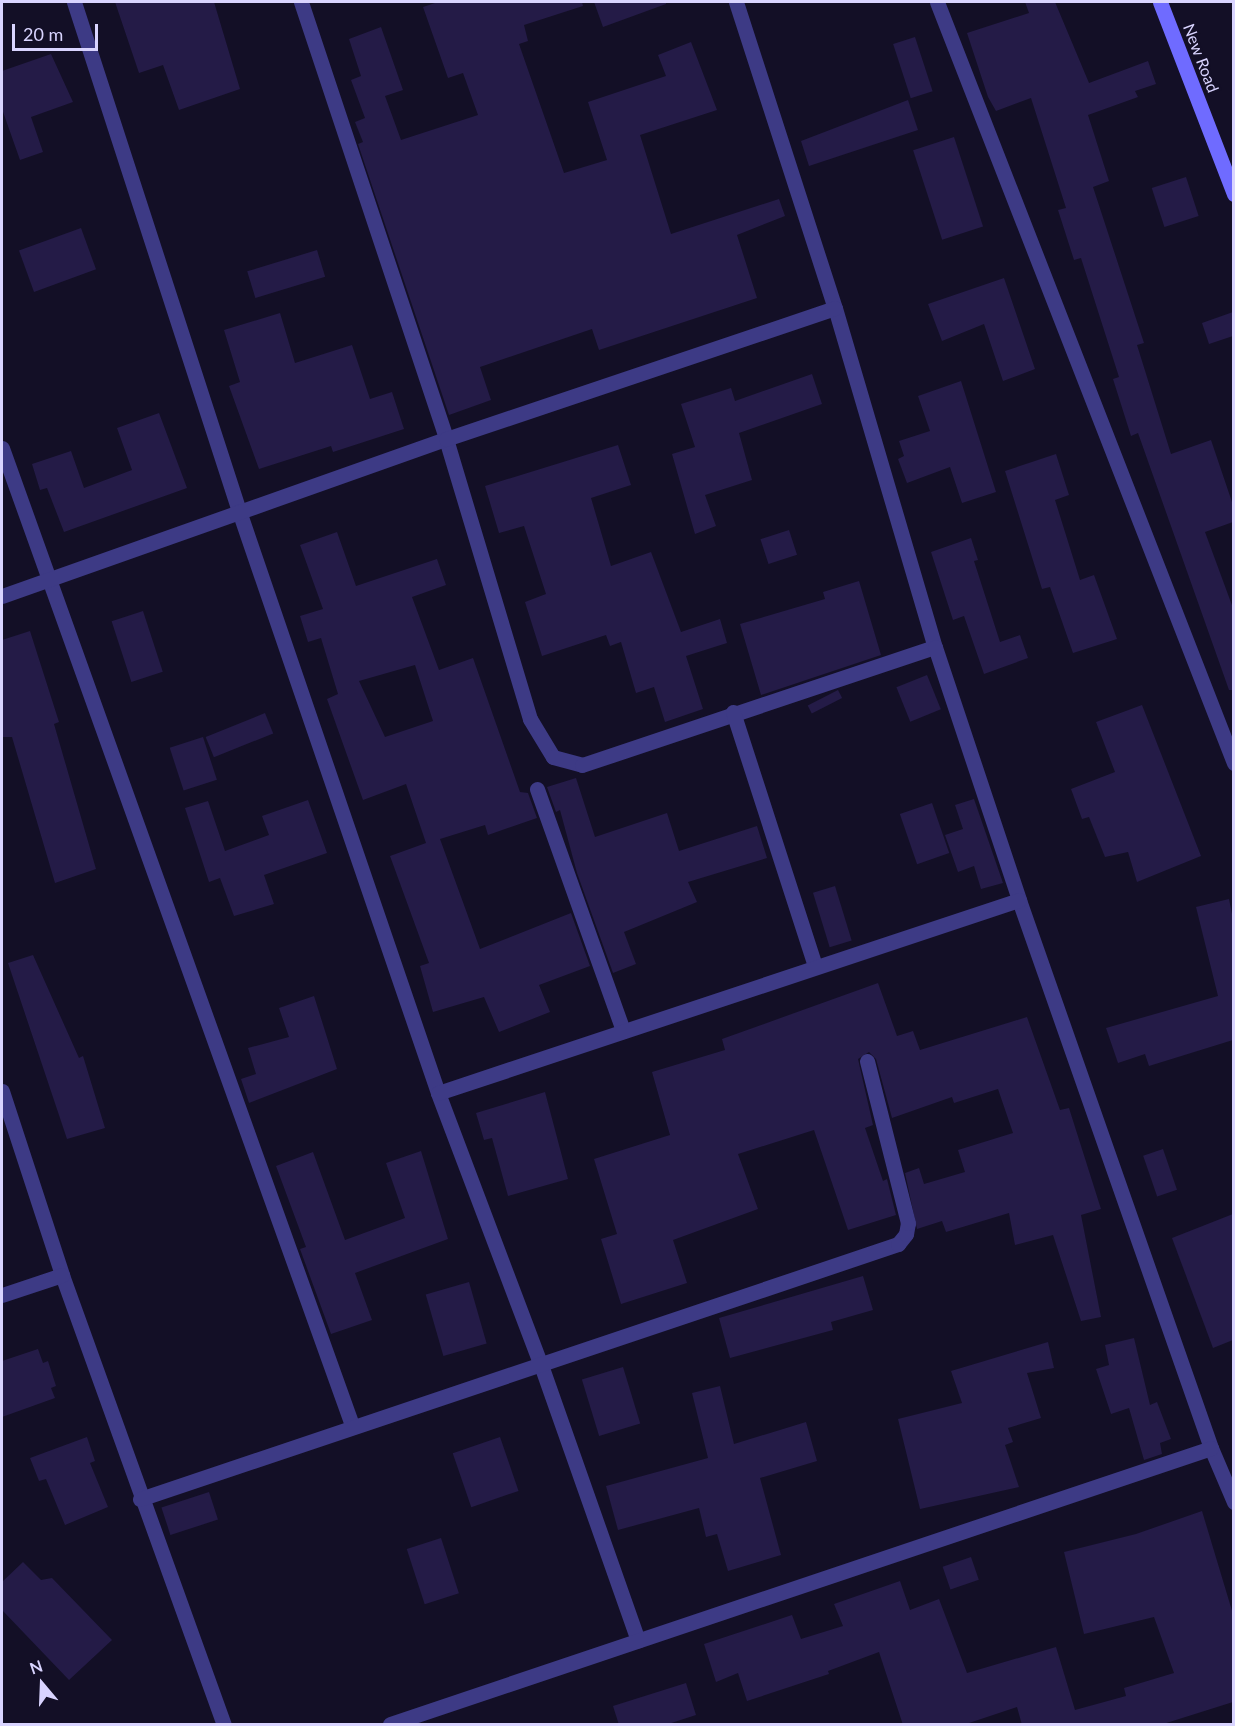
<!DOCTYPE html>
<html>
<head>
<meta charset="utf-8">
<style>
	body { margin:0 }
	#map { position:relative; width:1235px; height:1726px; overflow:hidden; background:#130f26; font-family:Lato,sans-serif }
	div>[style] { position:absolute }
	.building>* { inset:0; background:#241b47; transform-origin:0 0 }
	.street>* { height:15px; margin:-7.5px; padding:0 7.5px; transform-origin:7.5px; border-radius:7.5px; background:#3d3a85 }
	.secondary>* { height:15px; margin:-7.5px; padding:0 7.5px; transform-origin:7.5px; border-radius:7.5px; background:#6f6bff }
	span { translate:-50% -50%; white-space:nowrap; text-align:center; line-height:1.15; -webkit-text-stroke:4.5px #130f26; paint-order:stroke }
	.street-label { font-size:16px; color:#d9d4ff }
	.frame { position:absolute; inset:0; border:3px solid #d9d4ff; pointer-events:none }
	.north { position:absolute; left:12px; top:1654px; width:60px; height:60px; -webkit-text-stroke:4px #130f26; paint-order:stroke; rotate:341deg; font-size:16px; font-weight:700; line-height:24px; text-align:center; color:#d9d4ff }
	.north::after { content:''; display:block; margin:auto; width:21px; height:27px; background:#d9d4ff; clip-path:polygon(50% 0,100% 100%,50% 72%,0 100%) }
	.scale { position:absolute; left:12px; top:24px; width:86px; height:27px; box-sizing:border-box; border:3px solid #d9d4ff; border-top:0; padding-left:8px; font-size:18px; line-height:21px; white-space:nowrap; color:#d9d4ff; -webkit-text-stroke:4px #130f26; paint-order:stroke }
</style>
</head>
<body>
<div id="map">
	<div class="building">
		<i style="clip-path:polygon(115px 2px,214px 2px,240px 89px,179px 110px,163px 65px,139px 73px)"></i>
		<i style="clip-path:polygon(438px 2px,582px 2px,583px 6px,524px 25px,528px 41px,519px 44px,564px 173px,607px 160px,588px 102px,666px 76px,658px 55px,691px 42px,717px 110px,640px 135px,671px 234px,779px 199px,785px 216px,737px 235px,757px 298px,599px 350px,592px 329px,480px 367px,491px 400px,449px 415px,358px 144px,363px 142px,355px 122px,365px 118px,351px 80px,361px 76px,349px 39px,381px 27px,403px 90px,385px 96px,401px 140px,478px 115px,463px 73px,448px 78px,423px 7px)"></i>
		<i style="clip-path:polygon(594px 2px,666px 2px,666px 4px,603px 27px)"></i>
		<i style="clip-path:polygon(1025px 2px,1055px 2px,1089px 83px,1148px 61px,1156px 84px,1135px 91px,1138px 97px,1088px 115px,1109px 181px,1093px 187px,1144px 343px,1137px 345px,1171px 454px,1211px 440px,1233px 505px,1233px 522px,1205px 532px,1233px 608px,1233px 690px,1229px 690px,1138px 433px,1131px 436px,1113px 379px,1119px 377px,1081px 258px,1074px 260px,1058px 210px,1066px 208px,1031px 98px,996px 111px,988px 97px,967px 33px,1029px 13px)"></i>
		<i style="left:915px;top:37px;width:57px;height:23px;rotate:72deg"></i>
		<i style="clip-path:polygon(51px 54px,73px 102px,31px 117px,43px 152px,20px 160px,2px 109px,2px 71px)"></i>
		<i style="clip-path:polygon(908px 100px,918px 130px,809px 166px,801px 141px)"></i>
		<i style="left:954px;top:137px;width:94px;height:43px;rotate:72deg"></i>
		<i style="left:1186px;top:177px;width:41px;height:36px;rotate:72deg"></i>
		<i style="left:81px;top:228px;width:44px;height:66px;rotate:70deg"></i>
		<i style="left:317px;top:250px;width:28px;height:73px;rotate:73deg"></i>
		<i style="clip-path:polygon(1004px 278px,1035px 369px,1003px 381px,984px 324px,942px 341px,928px 304px)"></i>
		<i style="clip-path:polygon(1233px 312px,1233px 336px,1209px 344px,1202px 323px)"></i>
		<i style="clip-path:polygon(280px 313px,295px 363px,352px 345px,370px 399px,392px 392px,404px 429px,333px 452px,331px 446px,259px 469px,229px 386px,240px 382px,224px 330px)"></i>
		<i style="clip-path:polygon(812px 374px,822px 404px,739px 433px,752px 480px,705px 495px,716px 526px,695px 534px,672px 454px,695px 447px,681px 404px,731px 388px,735px 401px)"></i>
		<i style="clip-path:polygon(961px 381px,996px 492px,962px 503px,950px 467px,907px 483px,898px 459px,904px 456px,899px 441px,930px 431px,918px 396px)"></i>
		<i style="clip-path:polygon(159px 413px,187px 488px,64px 532px,47px 488px,40px 490px,32px 464px,71px 451px,84px 488px,132px 470px,117px 428px)"></i>
		<i style="clip-path:polygon(618px 445px,631px 485px,591px 498px,611px 566px,651px 552px,681px 632px,720px 619px,727px 643px,686px 656px,703px 709px,665px 722px,654px 687px,636px 693px,621px 642px,610px 646px,606px 635px,542px 656px,525px 602px,546px 594px,524px 526px,499px 533px,485px 486px)"></i>
		<i style="clip-path:polygon(1056px 454px,1069px 495px,1055px 500px,1080px 580px,1094px 575px,1117px 639px,1073px 653px,1050px 587px,1042px 589px,1005px 471px)"></i>
		<i style="left:789px;top:530px;width:26px;height:30px;rotate:72deg"></i>
		<i style="clip-path:polygon(evenodd,337px 532px,356px 586px,437px 559px,446px 585px,412px 597px,439px 670px,473px 658px,520px 792px,528px 793px,537px 818px,488px 835px,485px 825px,440px 839px,480px 949px,571px 913px,590px 966px,539px 985px,550px 1012px,499px 1032px,484px 997px,433px 1012px,420px 966px,429px 963px,390px 856px,426px 843px,406px 784px,363px 800px,327px 699px,338px 694px,321px 638px,308px 642px,300px 616px,323px 609px,300px 545px,337px 532px,415px 665px,433px 721px,385px 737px,359px 681px,415px 665px)"></i>
		<i style="clip-path:polygon(971px 538px,978px 560px,974px 561px,1000px 642px,1020px 635px,1028px 658px,984px 674px,964px 616px,953px 620px,931px 552px)"></i>
		<i style="clip-path:polygon(859px 581px,881px 655px,761px 695px,740px 624px,825px 599px,823px 592px)"></i>
		<i style="left:143px;top:611px;width:64px;height:33px;rotate:72deg"></i>
		<i style="clip-path:polygon(30px 631px,59px 722px,54px 724px,96px 869px,55px 883px,12px 737px,2px 737px,2px 640px)"></i>
		<i style="left:927px;top:675px;width:37px;height:33px;rotate:68deg"></i>
		<i style="left:838px;top:690px;width:9px;height:34px;rotate:63deg"></i>
		<i style="clip-path:polygon(1142px 705px,1201px 856px,1137px 882px,1128px 852px,1105px 857px,1089px 817px,1082px 819px,1071px 789px,1115px 772px,1096px 722px)"></i>
		<i style="left:265px;top:713px;width:22px;height:64px;rotate:68deg"></i>
		<i style="left:203px;top:737px;width:45px;height:35px;rotate:72deg"></i>
		<i style="clip-path:polygon(576px 778px,595px 837px,667px 813px,679px 851px,757px 826px,767px 858px,688px 882px,697px 902px,624px 932px,636px 964px,613px 973px,577px 873px,560px 810px,556px 812px,547px 787px)"></i>
		<i style="clip-path:polygon(974px 799px,1003px 883px,981px 889px,974px 866px,958px 872px,945px 835px,963px 829px,955px 805px)"></i>
		<i style="clip-path:polygon(308px 800px,327px 853px,264px 875px,274px 904px,234px 916px,220px 878px,209px 882px,185px 808px,208px 801px,225px 851px,269px 835px,262px 816px)"></i>
		<i style="left:932px;top:803px;width:53px;height:34px;rotate:71deg"></i>
		<i style="left:835px;top:886px;width:57px;height:23px;rotate:73deg"></i>
		<i style="clip-path:polygon(1229px 899px,1233px 919px,1233px 1040px,1149px 1066px,1145px 1054px,1118px 1063px,1106px 1028px,1218px 996px,1196px 907px)"></i>
		<i style="clip-path:polygon(33px 955px,79px 1058px,83px 1056px,105px 1128px,67px 1139px,8px 963px)"></i>
		<i style="clip-path:polygon(878px 983px,897px 1036px,913px 1031px,920px 1050px,1027px 1017px,1060px 1110px,1069px 1108px,1101px 1209px,1081px 1215px,1101px 1317px,1081px 1321px,1053px 1235px,1015px 1245px,1009px 1213px,946px 1232px,942px 1221px,917px 1229px,905px 1173px,919px 1168px,924px 1184px,965px 1172px,958px 1150px,1013px 1133px,998px 1089px,954px 1103px,952px 1097px,892px 1118px,876px 1059px,869px 1052px,858px 1059px,873px 1125px,865px 1128px,883px 1181px,887px 1179px,896px 1215px,848px 1230px,814px 1130px,738px 1154px,758px 1209px,673px 1240px,687px 1283px,621px 1304px,601px 1239px,617px 1234px,594px 1159px,670px 1135px,652px 1072px,725px 1050px,722px 1039px)"></i>
		<i style="clip-path:polygon(314px 996px,337px 1069px,249px 1103px,241px 1079px,256px 1074px,248px 1048px,289px 1037px,279px 1008px)"></i>
		<i style="clip-path:polygon(545px 1092px,568px 1179px,508px 1196px,492px 1138px,484px 1140px,476px 1113px)"></i>
		<i style="left:1163px;top:1149px;width:43px;height:21px;rotate:71deg"></i>
		<i style="clip-path:polygon(421px 1151px,448px 1239px,355px 1273px,372px 1320px,331px 1334px,300px 1249px,306px 1247px,276px 1166px,313px 1152px,345px 1240px,405px 1218px,386px 1163px)"></i>
		<i style="clip-path:polygon(1233px 1214px,1233px 1340px,1213px 1348px,1172px 1238px)"></i>
		<i style="clip-path:polygon(863px 1276px,873px 1310px,831px 1322px,833px 1330px,730px 1358px,719px 1318px)"></i>
		<i style="left:469px;top:1282px;width:64px;height:45px;rotate:74deg"></i>
		<i style="clip-path:polygon(1134px 1338px,1150px 1405px,1157px 1402px,1171px 1439px,1160px 1443px,1162px 1454px,1144px 1460px,1129px 1408px,1111px 1414px,1096px 1369px,1109px 1365px,1105px 1345px)"></i>
		<i style="clip-path:polygon(1048px 1342px,1054px 1368px,1027px 1373px,1041px 1418px,1008px 1428px,1013px 1442px,1005px 1445px,1019px 1487px,920px 1509px,898px 1419px,962px 1403px,951px 1371px)"></i>
		<i style="clip-path:polygon(38px 1349px,43px 1363px,48px 1361px,56px 1386px,51px 1388px,55px 1398px,2px 1417px,2px 1361px)"></i>
		<i style="left:623px;top:1367px;width:59px;height:43px;rotate:73deg"></i>
		<i style="clip-path:polygon(720px 1386px,734px 1444px,806px 1422px,817px 1461px,760px 1478px,781px 1555px,728px 1571px,717px 1534px,706px 1537px,699px 1508px,618px 1530px,606px 1486px,708px 1458px,692px 1393px)"></i>
		<i style="clip-path:polygon(87px 1437px,95px 1461px,90px 1463px,108px 1507px,65px 1525px,46px 1479px,39px 1481px,30px 1458px)"></i>
		<i style="left:500px;top:1437px;width:57px;height:50px;rotate:71deg"></i>
		<i style="left:209px;top:1492px;width:29px;height:50px;rotate:72deg"></i>
		<i style="clip-path:polygon(1202px 1511px,1233px 1614px,1233px 1702px,1160px 1725px,1022px 1725px,1017px 1707px,963px 1725px,903px 1725px,879px 1652px,828px 1671px,829px 1674px,747px 1701px,738px 1673px,716px 1682px,704px 1644px,792px 1615px,801px 1639px,843px 1626px,834px 1604px,900px 1581px,910px 1610px,939px 1599px,967px 1673px,1056px 1647px,1075px 1710px,1126px 1696px,1124px 1688px,1174px 1673px,1154px 1617px,1084px 1634px,1064px 1552px,1136px 1534px)"></i>
		<i style="left:441px;top:1538px;width:58px;height:36px;rotate:72deg"></i>
		<i style="left:971px;top:1557px;width:24px;height:30px;rotate:71deg"></i>
		<i style="clip-path:polygon(23px 1562px,41px 1580px,52px 1578px,112px 1640px,69px 1680px,2px 1610px,2px 1582px)"></i>
		<i style="clip-path:polygon(686px 1683px,696px 1715px,665px 1725px,619px 1725px,613px 1706px)"></i>
	</div>
	<div class="street">
		<i style="left:74px;top:2px;width:535px;rotate:72.04deg"></i>
		<i style="left:239px;top:511px;width:615px;rotate:71.12deg"></i>
		<i style="left:438px;top:1093px;width:291px;rotate:69.3deg"></i>
		<i style="left:541px;top:1365px;width:292px;rotate:70.6deg"></i>
		<i style="left:301px;top:2px;width:460px;rotate:71.6deg"></i>
		<i style="left:446px;top:439px;width:292px;rotate:73.3deg"></i>
		<i style="left:530px;top:719px;width:44px;rotate:58.8deg"></i>
		<i style="left:553px;top:757px;width:30px;rotate:15deg"></i>
		<i style="left:582px;top:765px;width:372px;rotate:-18.5deg"></i>
		<i style="left:736px;top:2px;width:322px;rotate:72.1deg"></i>
		<i style="left:835px;top:308px;width:353px;rotate:73.6deg"></i>
		<i style="left:935px;top:647px;width:267px;rotate:71.6deg"></i>
		<i style="left:1019px;top:900px;width:581px;rotate:70.69deg"></i>
		<i style="left:1211px;top:1448px;width:59px;rotate:66.9deg"></i>
		<i style="left:937px;top:2px;width:817px;rotate:68.68deg"></i>
		<i style="left:2px;top:448px;width:1038px;rotate:70.29deg"></i>
		<i style="left:2px;top:596px;width:471px;rotate:-19.5deg"></i>
		<i style="left:446px;top:439px;width:410px;rotate:-18.6deg"></i>
		<i style="left:733px;top:712px;width:267px;rotate:72.1deg"></i>
		<i style="left:537px;top:789px;width:257px;rotate:70.4deg"></i>
		<i style="left:2px;top:1091px;width:194px;rotate:71.9deg"></i>
		<i style="left:62px;top:1275px;width:477px;rotate:70.2deg"></i>
		<i style="left:438px;top:1093px;width:612px;rotate:-18.38deg"></i>
		<i style="left:2px;top:1295px;width:63px;rotate:-18.4deg"></i>
		<i style="left:140px;top:1499px;width:800px;rotate:-18.59deg"></i>
		<i style="left:898px;top:1244px;width:13px;rotate:-51deg"></i>
		<i style="left:906px;top:1234px;width:11px;rotate:-80deg"></i>
		<i style="left:908px;top:1223px;width:167px;rotate:-104.2deg"></i>
		<i style="left:390px;top:1724px;width:866px;rotate:-18.58deg"></i>
	</div>
	<div class="secondary">
		<i style="left:1160px;top:2px;width:206px;rotate:68.9deg"></i>
	</div>
	<div class="street-label">
		<span style="left:1201px;top:58px;rotate:69deg">New Road</span>
	</div>
	<div class="frame"></div>
	<div class="north">N</div>
	<div class="scale">20 m</div>
</div>
</body>
</html>
